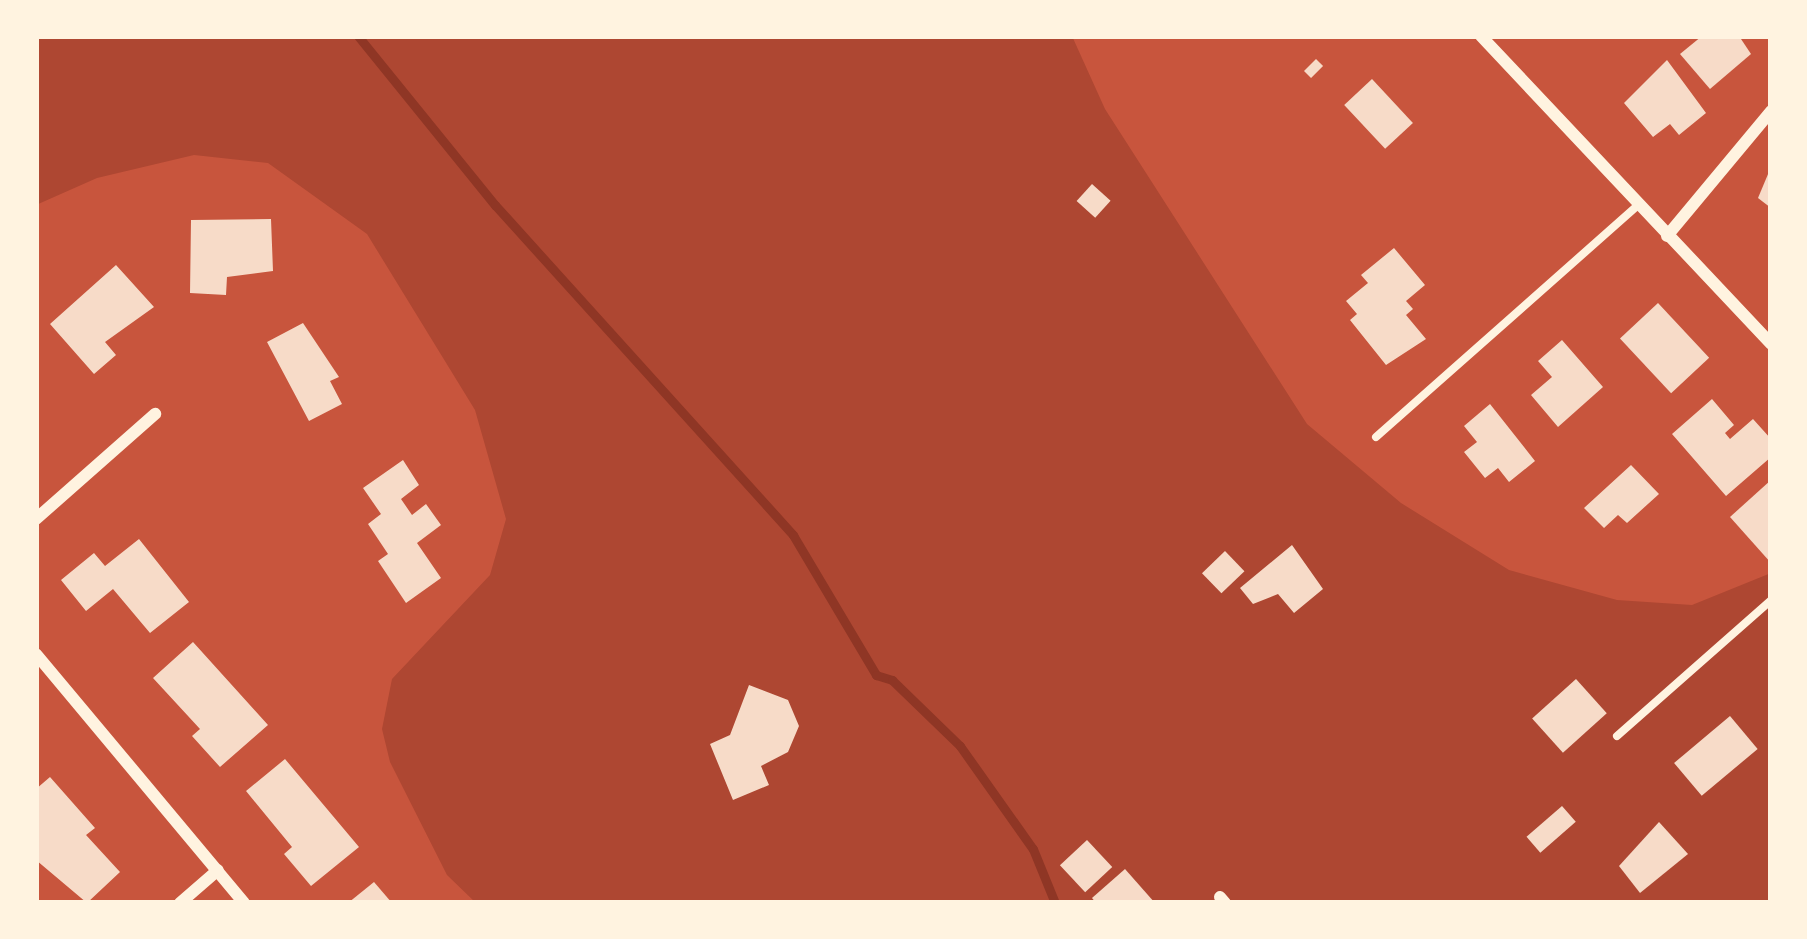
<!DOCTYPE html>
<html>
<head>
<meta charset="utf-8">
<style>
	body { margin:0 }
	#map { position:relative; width:1807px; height:939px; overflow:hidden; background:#c8553d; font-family:"Noto Sans",sans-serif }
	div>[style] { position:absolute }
	.green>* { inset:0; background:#ae4732 }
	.stream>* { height:9px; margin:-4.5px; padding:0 4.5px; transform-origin:4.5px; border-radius:4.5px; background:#8f3625 }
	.building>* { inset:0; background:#f7dbc8; transform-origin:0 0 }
	.service>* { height:8px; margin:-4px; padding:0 4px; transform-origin:4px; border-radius:4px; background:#fff3e0 }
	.minor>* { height:12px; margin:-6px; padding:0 6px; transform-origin:6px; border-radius:6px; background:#fff3e0 }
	span { translate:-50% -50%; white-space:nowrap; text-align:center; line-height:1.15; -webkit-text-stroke:9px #fff3e0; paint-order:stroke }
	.frame { position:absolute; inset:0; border:39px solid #fff3e0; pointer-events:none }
</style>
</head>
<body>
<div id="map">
	<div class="green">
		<i style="clip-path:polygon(36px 36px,1072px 36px,1105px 109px,1307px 424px,1401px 503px,1509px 570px,1617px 600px,1692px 605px,1771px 573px,1771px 903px,476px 903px,447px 875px,390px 762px,382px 729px,392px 679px,490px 575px,506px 519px,475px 410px,367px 234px,268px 163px,194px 155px,97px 178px,36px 205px)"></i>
	</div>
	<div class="stream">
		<i style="left:358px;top:36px;width:218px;rotate:51deg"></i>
		<i style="left:495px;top:205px;width:445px;rotate:47.9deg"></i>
		<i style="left:793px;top:535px;width:163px;rotate:59.3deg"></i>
		<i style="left:876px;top:675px;width:17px;rotate:17deg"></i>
		<i style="left:892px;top:680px;width:95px;rotate:44.1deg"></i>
		<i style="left:960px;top:746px;width:126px;rotate:54.7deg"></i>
		<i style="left:1033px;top:849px;width:58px;rotate:67.8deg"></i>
	</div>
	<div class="building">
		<i style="clip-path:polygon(1702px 36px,1739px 36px,1751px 54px,1710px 89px,1680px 54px)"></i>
		<i style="left:1316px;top:59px;width:10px;height:17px;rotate:45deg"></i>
		<i style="clip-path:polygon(1667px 60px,1706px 113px,1679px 135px,1670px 124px,1653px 137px,1624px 103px)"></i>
		<i style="left:1372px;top:79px;width:60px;height:38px;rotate:47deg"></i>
		<i style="clip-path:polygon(1771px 167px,1771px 208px,1758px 198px)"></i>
		<i style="left:1092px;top:184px;width:25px;height:23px;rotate:42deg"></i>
		<i style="clip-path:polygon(271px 219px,273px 271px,227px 277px,226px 295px,190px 293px,191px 220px)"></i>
		<i style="clip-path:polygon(1394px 248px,1425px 285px,1406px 301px,1413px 309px,1406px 315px,1426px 339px,1386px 365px,1350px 320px,1357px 314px,1346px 301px,1368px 283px,1361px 275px)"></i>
		<i style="clip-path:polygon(116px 265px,154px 307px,105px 342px,116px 355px,94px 374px,50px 324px)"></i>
		<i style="left:1658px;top:303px;width:75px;height:52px;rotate:47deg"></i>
		<i style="clip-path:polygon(303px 323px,339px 377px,330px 381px,342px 404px,309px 421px,267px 342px)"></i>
		<i style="clip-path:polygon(1562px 340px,1603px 387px,1558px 427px,1531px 395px,1552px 377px,1538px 361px)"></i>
		<i style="clip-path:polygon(1712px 399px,1734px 425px,1725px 433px,1730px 439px,1753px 419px,1771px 439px,1771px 457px,1726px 496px,1672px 434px)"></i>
		<i style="clip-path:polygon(1490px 404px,1535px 461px,1509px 482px,1498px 468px,1485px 478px,1464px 452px,1477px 442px,1464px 426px)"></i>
		<i style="clip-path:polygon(403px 460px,419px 485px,401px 499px,412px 515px,426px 504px,441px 525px,417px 543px,441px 578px,406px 603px,378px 561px,388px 554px,368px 524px,381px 514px,363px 488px)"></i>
		<i style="clip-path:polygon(1631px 465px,1659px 494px,1627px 523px,1618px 515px,1604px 528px,1584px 508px)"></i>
		<i style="clip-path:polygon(1771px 480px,1771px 563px,1730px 517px)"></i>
		<i style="clip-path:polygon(139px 539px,189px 602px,150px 633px,113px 589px,86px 611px,61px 580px,94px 553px,105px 566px)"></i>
		<i style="clip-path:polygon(1292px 545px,1323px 589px,1294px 613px,1278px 594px,1253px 604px,1240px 588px)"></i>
		<i style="left:1225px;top:551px;width:28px;height:32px;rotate:46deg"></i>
		<i style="clip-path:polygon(193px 642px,268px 725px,220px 767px,192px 736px,200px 729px,153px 678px)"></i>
		<i style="left:1576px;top:679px;width:46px;height:59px;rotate:48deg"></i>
		<i style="clip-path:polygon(749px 685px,788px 700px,799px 726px,788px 752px,761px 766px,769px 785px,733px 800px,710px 744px,730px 735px)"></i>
		<i style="left:1730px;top:716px;width:43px;height:73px;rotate:50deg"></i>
		<i style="clip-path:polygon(285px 759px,359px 847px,311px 886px,284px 854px,292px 847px,246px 791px)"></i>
		<i style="clip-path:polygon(50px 777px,95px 828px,86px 835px,120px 872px,87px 903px,36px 860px,36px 789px)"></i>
		<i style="left:1562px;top:806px;width:21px;height:47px;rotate:49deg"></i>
		<i style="clip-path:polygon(1659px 822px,1688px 854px,1640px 893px,1619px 866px)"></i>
		<i style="left:1087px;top:840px;width:37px;height:37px;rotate:47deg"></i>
		<i style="clip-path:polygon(1125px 869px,1155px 903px,1096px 903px,1092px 898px)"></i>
		<i style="clip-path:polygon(374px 882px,392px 903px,348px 903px)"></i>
	</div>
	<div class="service">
		<i style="left:1376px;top:437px;width:350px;rotate:-41.5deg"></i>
		<i style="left:1617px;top:736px;width:205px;rotate:-41.4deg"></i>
	</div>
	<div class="minor">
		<i style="left:1481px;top:36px;width:423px;rotate:46.7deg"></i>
		<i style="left:1667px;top:236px;width:163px;rotate:-50.2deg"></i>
		<i style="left:36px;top:519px;width:159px;rotate:-41.4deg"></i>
		<i style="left:36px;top:654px;width:324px;rotate:50.1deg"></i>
		<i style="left:1220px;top:897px;width:8px;rotate:50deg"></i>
		<i style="left:180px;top:903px;width:50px;rotate:-41deg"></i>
	</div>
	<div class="frame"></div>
</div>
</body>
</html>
